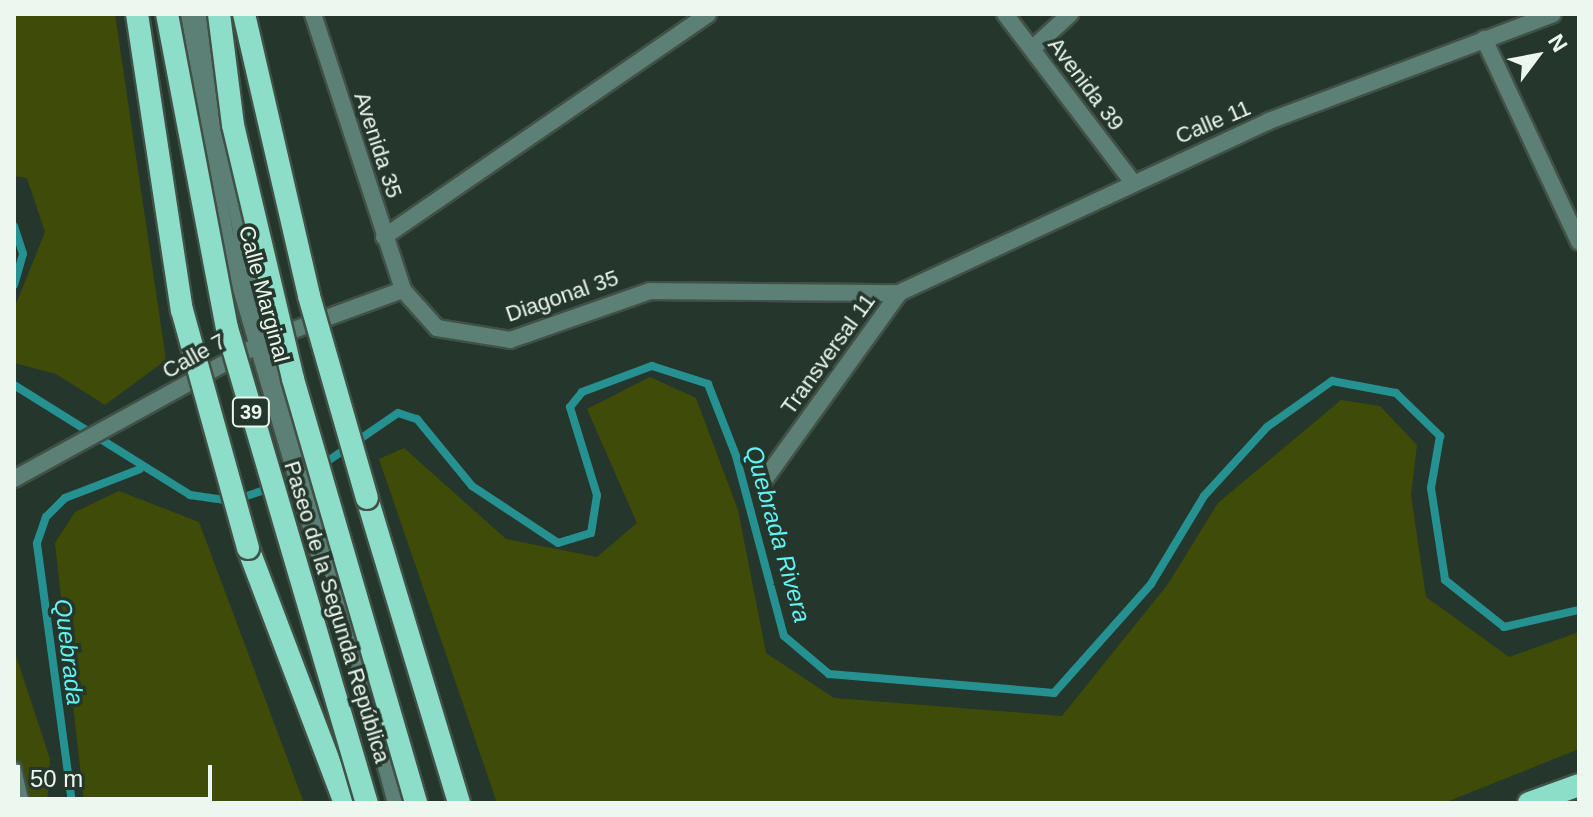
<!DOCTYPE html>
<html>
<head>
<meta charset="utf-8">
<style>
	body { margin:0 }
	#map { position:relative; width:1593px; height:817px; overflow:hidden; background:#25362c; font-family:Helvetica,sans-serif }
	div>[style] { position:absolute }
	.green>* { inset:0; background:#3f4c08 }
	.stream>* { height:8px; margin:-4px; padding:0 4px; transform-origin:4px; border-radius:4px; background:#259191 }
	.roads { filter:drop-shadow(2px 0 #415147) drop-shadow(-2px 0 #415147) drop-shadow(0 2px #415147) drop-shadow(0 -2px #415147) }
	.service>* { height:14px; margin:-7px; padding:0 7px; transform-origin:7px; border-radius:7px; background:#5d8076 }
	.minor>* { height:16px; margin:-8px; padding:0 8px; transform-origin:8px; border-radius:8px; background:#5d8076 }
	.tertiary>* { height:16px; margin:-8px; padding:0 8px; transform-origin:8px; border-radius:8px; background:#5d8076 }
	.trunk>* { height:22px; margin:-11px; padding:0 11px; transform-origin:11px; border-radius:11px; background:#8cdec8 }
	.bridges { filter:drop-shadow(2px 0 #415147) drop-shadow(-2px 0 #415147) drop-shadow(0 2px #415147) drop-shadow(0 -2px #415147) }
	.trunk-bridge>* { height:22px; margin:-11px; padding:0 11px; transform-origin:11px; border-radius:11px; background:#8cdec8 }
	span { translate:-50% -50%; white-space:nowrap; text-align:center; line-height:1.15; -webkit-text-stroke:7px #25362c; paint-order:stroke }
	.shield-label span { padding:2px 6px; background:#25362c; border:2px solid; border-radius:6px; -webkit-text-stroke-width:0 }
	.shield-label { font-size:20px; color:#ecf7f0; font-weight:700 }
	.street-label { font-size:22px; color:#ecf7f0 }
	.water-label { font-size:24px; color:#62f2f2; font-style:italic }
	.frame { position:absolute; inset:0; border:16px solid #ecf7f0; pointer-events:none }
	.north { position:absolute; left:1497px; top:16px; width:80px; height:80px; -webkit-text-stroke:6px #25362c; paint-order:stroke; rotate:58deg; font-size:22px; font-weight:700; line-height:32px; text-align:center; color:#ecf7f0 }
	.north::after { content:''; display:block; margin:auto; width:28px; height:36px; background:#ecf7f0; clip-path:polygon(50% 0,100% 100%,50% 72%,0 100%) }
	.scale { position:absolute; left:16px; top:765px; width:196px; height:36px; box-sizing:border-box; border:4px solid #ecf7f0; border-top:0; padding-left:10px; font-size:24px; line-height:28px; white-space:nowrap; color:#ecf7f0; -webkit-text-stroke:6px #25362c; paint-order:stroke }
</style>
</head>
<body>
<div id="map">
	<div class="green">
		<i style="clip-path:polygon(14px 14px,115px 14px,166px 360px,105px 405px,56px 374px,14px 363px,14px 309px,45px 232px,27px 178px,14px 176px)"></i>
		<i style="clip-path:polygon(650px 377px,696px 398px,738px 510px,766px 653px,834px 698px,1062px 716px,1168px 584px,1218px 503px,1341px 400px,1380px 406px,1417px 445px,1411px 495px,1426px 597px,1509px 657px,1579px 632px,1579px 749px,1444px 803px,497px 803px,379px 459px,404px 448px,506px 539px,597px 557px,637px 523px,587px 409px)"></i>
		<i style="clip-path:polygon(119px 491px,199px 522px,304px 803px,84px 803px,55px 543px,75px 512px)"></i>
		<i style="clip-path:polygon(14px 650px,50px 759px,47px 803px,14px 803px)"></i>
	</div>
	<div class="stream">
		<i style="left:14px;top:226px;width:29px;rotate:72deg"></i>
		<i style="left:23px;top:254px;width:32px;rotate:106deg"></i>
		<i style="left:14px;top:385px;width:208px;rotate:32deg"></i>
		<i style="left:190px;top:495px;width:42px;rotate:8.1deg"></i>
		<i style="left:232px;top:501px;width:72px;rotate:-18.7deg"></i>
		<i style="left:322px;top:465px;width:92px;rotate:-34.4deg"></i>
		<i style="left:398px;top:413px;width:20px;rotate:18deg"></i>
		<i style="left:417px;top:419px;width:87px;rotate:50.6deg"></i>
		<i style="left:472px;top:486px;width:103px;rotate:33.5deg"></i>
		<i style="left:558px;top:543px;width:34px;rotate:-17deg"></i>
		<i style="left:591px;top:533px;width:38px;rotate:-81deg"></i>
		<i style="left:597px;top:495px;width:92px;rotate:-107.1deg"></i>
		<i style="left:570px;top:407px;width:19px;rotate:-51deg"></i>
		<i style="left:582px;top:392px;width:75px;rotate:-20.4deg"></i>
		<i style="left:652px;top:366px;width:59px;rotate:17.8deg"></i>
		<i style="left:708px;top:384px;width:77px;rotate:68.7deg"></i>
		<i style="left:736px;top:456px;width:186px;rotate:75.1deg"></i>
		<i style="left:784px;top:636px;width:59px;rotate:40.2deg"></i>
		<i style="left:829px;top:674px;width:226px;rotate:4.8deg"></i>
		<i style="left:1054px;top:693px;width:146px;rotate:-48.3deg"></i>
		<i style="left:1151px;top:584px;width:103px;rotate:-58.9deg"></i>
		<i style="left:1204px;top:496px;width:93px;rotate:-47.6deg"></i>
		<i style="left:1267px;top:427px;width:80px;rotate:-35.3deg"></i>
		<i style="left:1332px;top:381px;width:65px;rotate:10.6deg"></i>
		<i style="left:1396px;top:393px;width:62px;rotate:44.3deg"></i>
		<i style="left:1440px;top:436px;width:53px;rotate:99.8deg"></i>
		<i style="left:1431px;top:488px;width:93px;rotate:81.3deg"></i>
		<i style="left:1445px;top:580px;width:75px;rotate:38.5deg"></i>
		<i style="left:1504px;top:627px;width:77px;rotate:-12.8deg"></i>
		<i style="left:72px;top:803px;width:262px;rotate:-97.7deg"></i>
		<i style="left:37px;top:543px;width:28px;rotate:-71deg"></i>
		<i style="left:46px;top:517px;width:27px;rotate:-45deg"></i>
		<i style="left:65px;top:498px;width:80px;rotate:-21.1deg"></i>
	</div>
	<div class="roads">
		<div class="service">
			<i style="left:14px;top:769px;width:35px;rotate:77deg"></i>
		</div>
		<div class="minor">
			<i style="left:189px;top:14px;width:223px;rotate:80.7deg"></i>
			<i style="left:225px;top:234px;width:333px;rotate:73.6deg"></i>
			<i style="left:202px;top:14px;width:233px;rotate:79.8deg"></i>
			<i style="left:243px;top:243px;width:581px;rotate:74.72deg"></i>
			<i style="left:313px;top:14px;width:290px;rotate:71.9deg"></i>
			<i style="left:1005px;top:14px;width:208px;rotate:52.8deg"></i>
			<i style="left:1484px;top:39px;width:224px;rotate:64.9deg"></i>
			<i style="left:1032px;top:49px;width:52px;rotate:-42.6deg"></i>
			<i style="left:384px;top:237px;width:393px;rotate:-34.5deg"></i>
			<i style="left:765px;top:479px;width:229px;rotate:-54.2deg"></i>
		</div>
		<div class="tertiary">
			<i style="left:14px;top:479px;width:291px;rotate:-28.8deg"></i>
			<i style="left:269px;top:339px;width:143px;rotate:-20.1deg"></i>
			<i style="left:403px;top:290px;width:51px;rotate:48.2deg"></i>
			<i style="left:437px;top:328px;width:74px;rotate:9.3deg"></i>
			<i style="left:510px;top:340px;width:148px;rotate:-19.3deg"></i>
			<i style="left:650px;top:291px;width:249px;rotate:0.5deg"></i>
			<i style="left:899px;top:293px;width:408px;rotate:-24.9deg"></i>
			<i style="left:1269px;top:121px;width:303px;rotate:-20.6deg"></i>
		</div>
		<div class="trunk">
			<i style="left:367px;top:498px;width:319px;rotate:73.2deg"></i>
			<i style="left:248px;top:548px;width:273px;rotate:69.2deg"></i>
			<i style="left:1529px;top:803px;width:53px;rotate:-19.8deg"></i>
		</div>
	</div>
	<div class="bridges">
		<div class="trunk-bridge">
			<i style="left:137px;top:14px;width:299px;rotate:81.4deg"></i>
			<i style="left:182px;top:310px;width:247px;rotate:74.5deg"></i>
			<i style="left:167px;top:14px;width:320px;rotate:79.2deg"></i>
			<i style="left:227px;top:328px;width:495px;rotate:73.6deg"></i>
			<i style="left:219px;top:14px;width:112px;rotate:82.8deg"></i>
			<i style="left:233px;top:125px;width:261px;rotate:76.7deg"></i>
			<i style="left:293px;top:379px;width:441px;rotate:73.8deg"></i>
			<i style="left:244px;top:14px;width:289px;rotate:77deg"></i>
			<i style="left:309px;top:296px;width:210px;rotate:74deg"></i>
		</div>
	</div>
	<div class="shield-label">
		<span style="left:251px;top:412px">39</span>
	</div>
	<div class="street-label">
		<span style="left:1086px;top:84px;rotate:53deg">Avenida 39</span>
		<span style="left:1213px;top:122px;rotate:-23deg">Calle 11</span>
		<span style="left:378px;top:145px;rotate:72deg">Avenida 35</span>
		<span style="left:264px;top:294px;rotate:75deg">Calle Marginal</span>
		<span style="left:562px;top:296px;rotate:-19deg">Diagonal 35</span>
		<span style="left:828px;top:354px;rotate:-54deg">Transversal 11</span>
		<span style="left:194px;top:356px;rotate:-29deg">Calle 7</span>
		<span style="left:337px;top:612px;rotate:73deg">Paseo de la Segunda República</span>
	</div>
	<div class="water-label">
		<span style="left:778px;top:534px;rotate:74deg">Quebrada Rivera</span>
		<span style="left:69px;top:652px;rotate:83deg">Quebrada</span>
	</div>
	<div class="frame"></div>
	<div class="north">N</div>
	<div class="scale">50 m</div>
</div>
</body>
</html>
